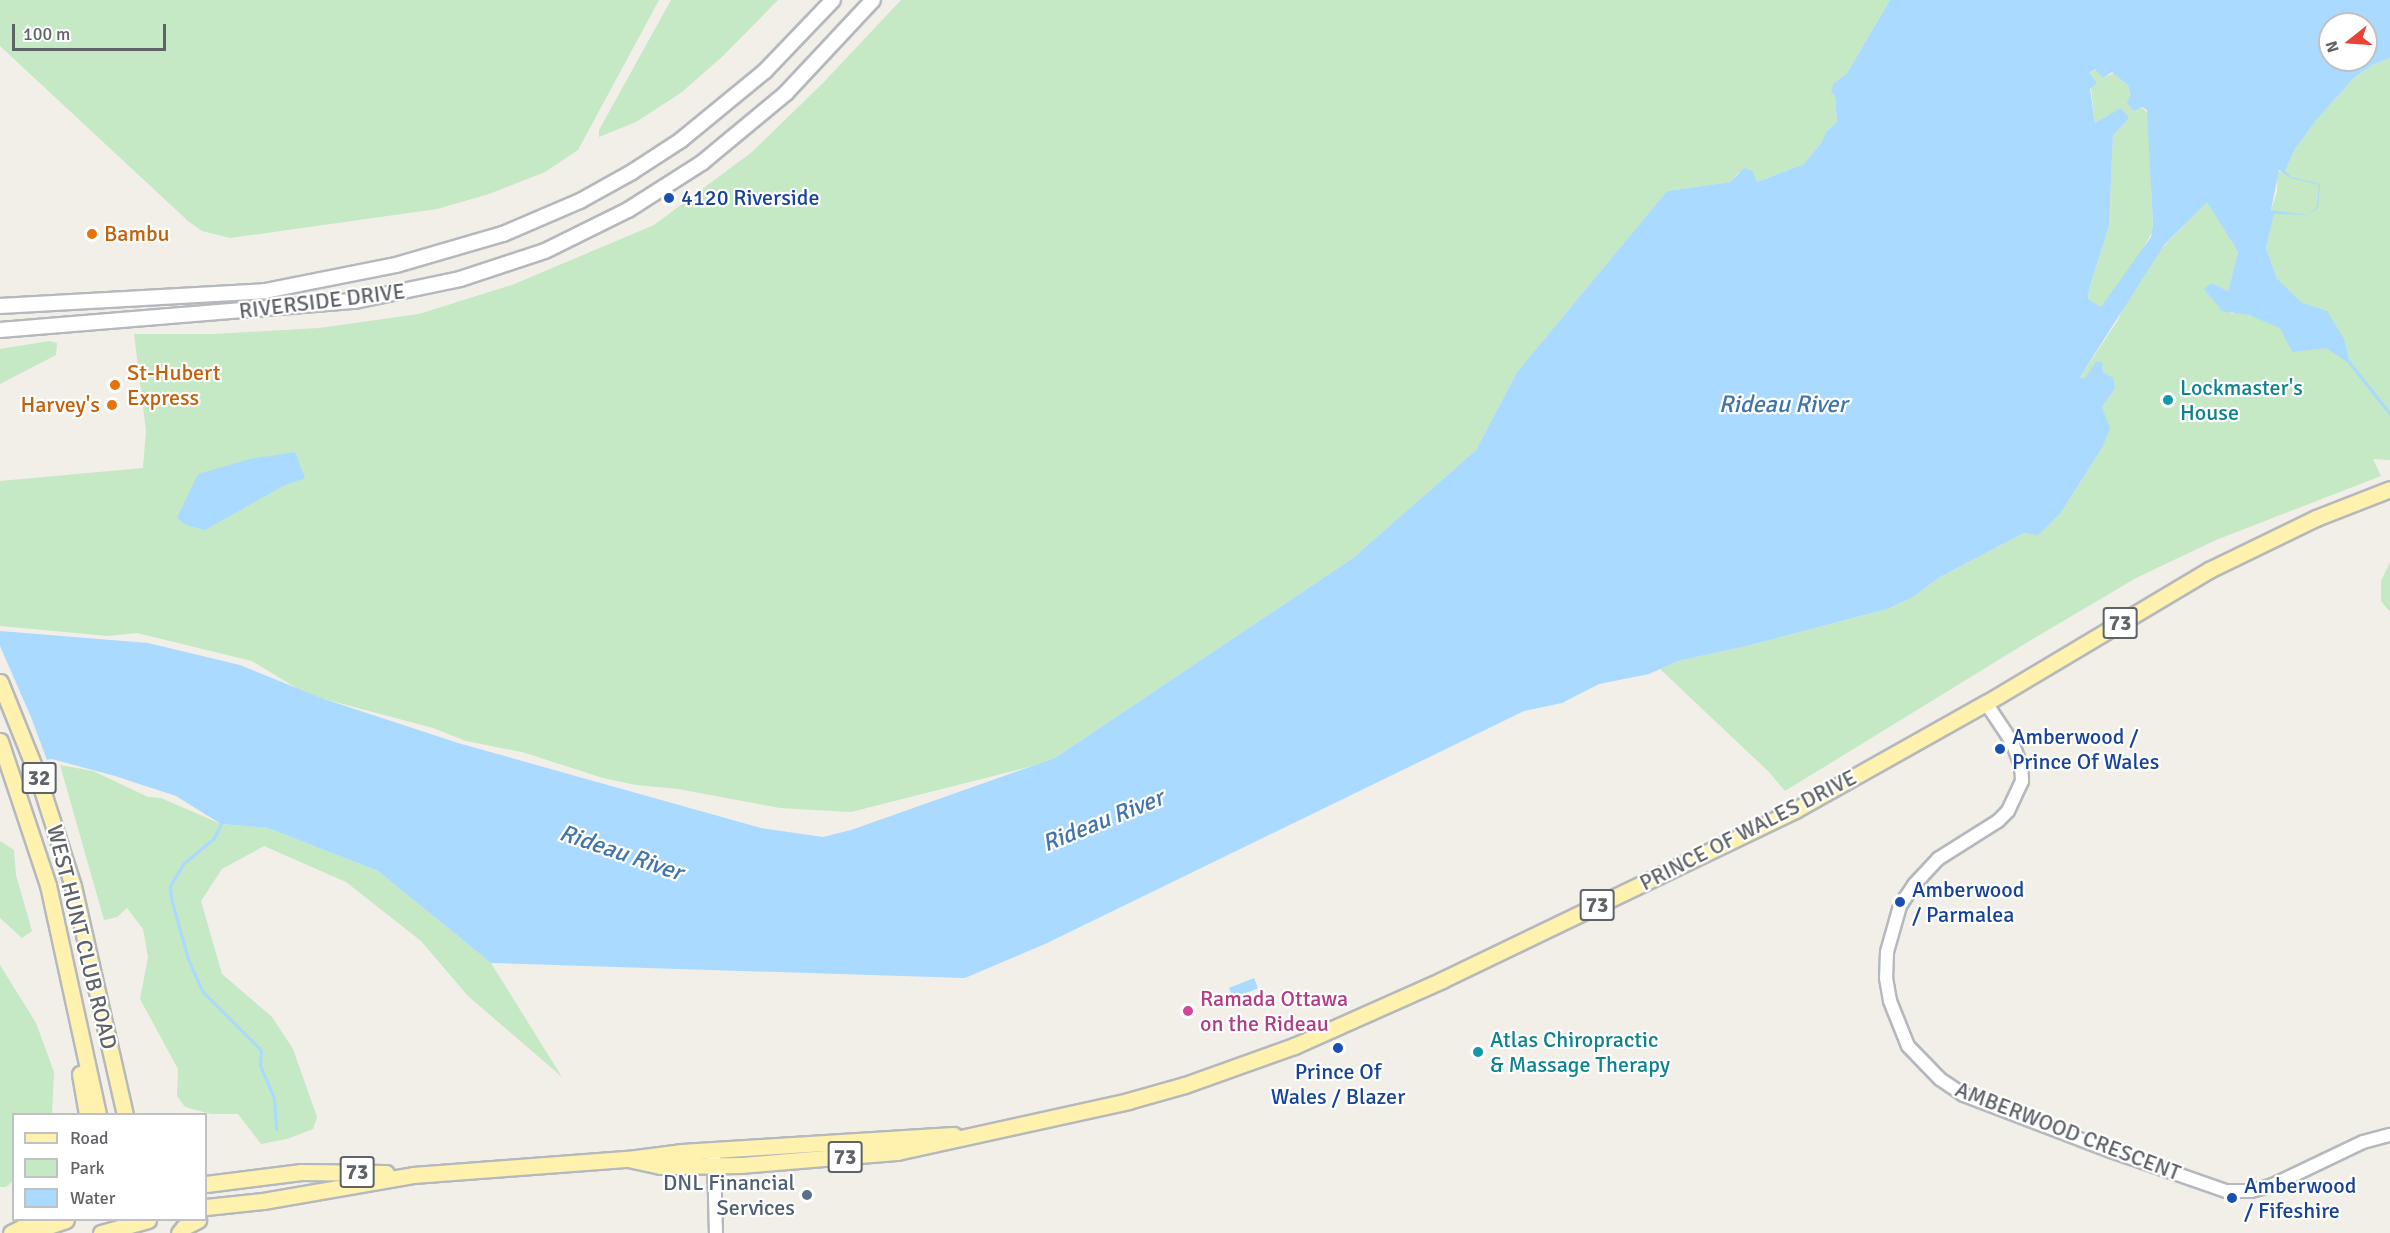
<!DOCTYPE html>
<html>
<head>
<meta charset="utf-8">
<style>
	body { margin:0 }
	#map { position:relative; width:2390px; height:1233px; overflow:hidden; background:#f1efe8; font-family:Signika,sans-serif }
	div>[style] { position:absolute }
	.green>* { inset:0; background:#c5e8c5 }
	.water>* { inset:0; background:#aadaff; transform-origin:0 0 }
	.pier>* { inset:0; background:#f1efe8 }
	.stream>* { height:3px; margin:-1.5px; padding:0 1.5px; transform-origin:1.5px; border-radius:1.5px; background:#aadaff }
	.roads { filter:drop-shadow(2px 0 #b5b8bc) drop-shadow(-2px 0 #b5b8bc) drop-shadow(0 2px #b5b8bc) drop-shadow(0 -2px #b5b8bc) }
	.tertiary>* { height:12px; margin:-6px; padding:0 6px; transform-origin:6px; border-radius:6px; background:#fff }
	.secondary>* { height:14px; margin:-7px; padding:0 7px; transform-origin:7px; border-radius:7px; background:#fff }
	.primary>* { height:15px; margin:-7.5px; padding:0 7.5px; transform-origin:7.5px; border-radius:7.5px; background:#fff2af }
	.dots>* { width:16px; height:16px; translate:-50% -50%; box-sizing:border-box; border:3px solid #fff; border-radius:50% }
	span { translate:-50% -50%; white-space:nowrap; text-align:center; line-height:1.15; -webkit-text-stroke:4.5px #fff; paint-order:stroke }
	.shield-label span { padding:2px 4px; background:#fff; border:2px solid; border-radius:4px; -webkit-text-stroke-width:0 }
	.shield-label { font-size:21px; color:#5f6368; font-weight:700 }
	.transit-label { font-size:22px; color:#164399 }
	.left { translate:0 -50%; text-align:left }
	.food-label { font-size:22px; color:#c56008 }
	.right { translate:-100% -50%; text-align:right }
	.street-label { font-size:22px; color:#5f6368 }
	.culture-label { font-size:22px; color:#0d838f }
	.hotel-label { font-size:22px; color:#b23c85 }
	.service-label { font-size:22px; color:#4e5e75 }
	.water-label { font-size:24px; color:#4174aa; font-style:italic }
	.legend { position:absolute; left:12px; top:1113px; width:195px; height:108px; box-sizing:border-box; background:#fff; border:2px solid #bfc1c3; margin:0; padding:8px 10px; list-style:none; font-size:18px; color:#5f6368 }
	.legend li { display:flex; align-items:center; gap:12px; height:30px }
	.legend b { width:30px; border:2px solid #bfc1c3 }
	.north { position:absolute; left:2318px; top:12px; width:60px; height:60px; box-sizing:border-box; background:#fff; border:2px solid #bfc1c3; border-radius:50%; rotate:253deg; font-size:16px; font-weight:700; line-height:24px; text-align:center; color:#5f6368 }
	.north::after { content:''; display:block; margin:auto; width:21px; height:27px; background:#ea4335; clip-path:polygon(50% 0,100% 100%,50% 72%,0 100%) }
	.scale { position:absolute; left:12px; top:24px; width:154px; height:27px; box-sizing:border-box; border:3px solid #5f6368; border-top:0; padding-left:8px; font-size:18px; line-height:21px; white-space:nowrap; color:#5f6368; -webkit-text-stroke:4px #fff; paint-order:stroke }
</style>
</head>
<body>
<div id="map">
	<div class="green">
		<i style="clip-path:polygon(0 0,659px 0,578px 150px,545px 172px,489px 194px,437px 209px,230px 238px,202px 231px,188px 221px,0 46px)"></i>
		<i style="clip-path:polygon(671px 0,778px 0,724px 55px,682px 92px,636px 122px,599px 137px,599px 130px)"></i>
		<i style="clip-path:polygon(901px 0,1890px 0,1847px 73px,1834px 83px,1837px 122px,1826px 132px,1821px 143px,1804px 164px,1757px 182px,1738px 173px,1732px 182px,1667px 191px,1517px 372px,1476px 450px,1353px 558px,1055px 758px,1029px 767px,851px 812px,780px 808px,678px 789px,636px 785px,603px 778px,522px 752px,466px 741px,433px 728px,324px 699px,298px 689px,252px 661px,137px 633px,108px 636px,0 626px,0 481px,143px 468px,146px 431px,134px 334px,213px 334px,319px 328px,419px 314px,512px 285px,654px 225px,752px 152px,823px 83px)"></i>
		<i style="clip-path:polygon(2390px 58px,2390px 460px,2373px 459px,2381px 476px,2216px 540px,2136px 578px,2031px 640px,1785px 791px,1769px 772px,1660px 669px,1678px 661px,1751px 645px,1887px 609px,1913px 597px,1940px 577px,2024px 533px,2038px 535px,2060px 514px,2102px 448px,2106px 424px,2102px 407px,2115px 389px,2103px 372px,2103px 367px,2084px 380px,2080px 377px,2118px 320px,2123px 308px,2099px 307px,2088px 299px,2089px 289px,2109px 226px,2113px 135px,2121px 109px,2095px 123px,2089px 73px,2096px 69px,2103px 78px,2114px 73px,2128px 85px,2130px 98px,2148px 113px,2153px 231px,2144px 246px,2162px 248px,2207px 201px,2238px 252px,2228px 291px,2212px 283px,2208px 286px,2232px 314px,2277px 279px,2266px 248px,2274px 213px,2284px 214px,2271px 210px,2277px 192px,2277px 172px,2285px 171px,2295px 149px,2317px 119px,2354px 78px,2372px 65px)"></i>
		<i style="clip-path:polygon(49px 341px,57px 343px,56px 355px,0 384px,0 349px)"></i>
		<i style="clip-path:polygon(2390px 562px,2390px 612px,2381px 601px,2381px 581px)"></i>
		<i style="clip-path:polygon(60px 765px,93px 771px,148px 797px,161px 798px,221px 824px,268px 828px,378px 871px,491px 963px,562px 1077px,468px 996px,421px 941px,346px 882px,264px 846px,222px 869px,201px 901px,222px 974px,272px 1017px,293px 1049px,317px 1117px,313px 1129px,287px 1139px,261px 1144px,238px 1114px,211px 1114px,185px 1107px,177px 1096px,178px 1069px,140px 999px,148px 957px,143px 929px,127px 908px,117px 917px,104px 920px)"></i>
		<i style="clip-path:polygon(0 841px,14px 850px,16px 875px,32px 931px,22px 938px,0 918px)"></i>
		<i style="clip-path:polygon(0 965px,36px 1023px,54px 1072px,52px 1114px,14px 1114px,13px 1181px,6px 1187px,0 1187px)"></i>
	</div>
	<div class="water">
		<i style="clip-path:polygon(evenodd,1890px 0,2390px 0,2390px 58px,2372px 65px,2354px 78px,2317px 119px,2295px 149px,2285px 171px,2291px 177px,2320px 184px,2318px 208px,2307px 215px,2274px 214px,2266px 248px,2277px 279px,2302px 303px,2327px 311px,2344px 339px,2350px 364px,2326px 348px,2292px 352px,2280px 328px,2249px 315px,2222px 311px,2204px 289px,2212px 283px,2228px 291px,2238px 252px,2207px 202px,2164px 245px,2080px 377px,2084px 379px,2097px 361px,2102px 362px,2103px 372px,2113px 378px,2115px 389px,2102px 407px,2110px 428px,2102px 448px,2060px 514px,2038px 535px,2024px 533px,1940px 577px,1913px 597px,1887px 609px,1751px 645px,1678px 661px,1649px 674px,1599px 684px,1562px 703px,1524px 711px,1045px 944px,965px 978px,491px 963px,378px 871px,268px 828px,221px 824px,176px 796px,115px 776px,52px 759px,0 766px,0 631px,148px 643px,240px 665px,324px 699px,458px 743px,761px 828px,823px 837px,851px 830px,1055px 758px,1353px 558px,1476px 450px,1517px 372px,1667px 191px,1731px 182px,1744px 168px,1752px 171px,1757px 182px,1804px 164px,1821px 143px,1826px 132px,1837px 122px,1835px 96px,1831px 91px,1834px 83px,1847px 73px,1890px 0,2330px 24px,2366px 24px,2366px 60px,2330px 60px,2330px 24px,1890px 0,2095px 69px,2103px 78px,2112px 72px,2128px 85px,2130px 95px,2127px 103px,2134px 111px,2142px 107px,2147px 110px,2153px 226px,2151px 237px,2101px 307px,2088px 299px,2089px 289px,2109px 226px,2113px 135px,2129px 118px,2121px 108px,2095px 123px,2090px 89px,2097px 83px,2089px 73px,2095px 69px,1890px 0,2279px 170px,2291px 178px,2319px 185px,2317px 207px,2307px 215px,2271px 210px,2279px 170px)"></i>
		<i style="clip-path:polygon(295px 452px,305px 478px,283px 486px,205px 530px,186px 525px,177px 518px,198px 474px,250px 459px)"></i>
		<i style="left:1254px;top:978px;width:11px;height:27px;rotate:68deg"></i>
	</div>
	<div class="pier">
		<i style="clip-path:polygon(0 646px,31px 717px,48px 763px,0 769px)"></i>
	</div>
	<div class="stream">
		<i style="left:2349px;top:362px;width:66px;rotate:51.7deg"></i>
		<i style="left:221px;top:824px;width:16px;rotate:117deg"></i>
		<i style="left:214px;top:838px;width:40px;rotate:140deg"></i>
		<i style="left:183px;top:864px;width:26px;rotate:121deg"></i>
		<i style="left:170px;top:886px;width:12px;rotate:85deg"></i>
		<i style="left:171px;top:898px;width:63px;rotate:74.4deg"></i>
		<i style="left:188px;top:959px;width:35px;rotate:66deg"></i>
		<i style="left:202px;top:991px;width:83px;rotate:45deg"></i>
		<i style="left:261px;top:1050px;width:15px;rotate:94deg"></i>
		<i style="left:260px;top:1065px;width:36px;rotate:67deg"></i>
		<i style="left:274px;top:1098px;width:31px;rotate:86deg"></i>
	</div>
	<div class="roads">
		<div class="tertiary">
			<i style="left:1986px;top:703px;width:47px;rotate:56.3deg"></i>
			<i style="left:2012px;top:742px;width:25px;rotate:69deg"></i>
			<i style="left:2021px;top:765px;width:16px;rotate:86deg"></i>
			<i style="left:2022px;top:781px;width:33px;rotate:115deg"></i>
			<i style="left:2008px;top:811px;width:14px;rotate:135deg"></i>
			<i style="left:1998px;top:821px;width:71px;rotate:147.7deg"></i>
			<i style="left:1938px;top:859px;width:35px;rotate:133deg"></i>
			<i style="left:1914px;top:885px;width:25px;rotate:124deg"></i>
			<i style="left:1900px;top:906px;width:48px;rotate:105.8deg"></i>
			<i style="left:1887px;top:952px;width:26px;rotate:92deg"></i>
			<i style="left:1886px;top:978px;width:23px;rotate:80deg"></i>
			<i style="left:1890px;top:1001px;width:48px;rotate:68.2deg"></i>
			<i style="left:1908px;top:1046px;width:46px;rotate:45.9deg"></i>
			<i style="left:1940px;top:1079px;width:29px;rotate:34deg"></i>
			<i style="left:1964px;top:1095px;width:157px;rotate:20.9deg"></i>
			<i style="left:2111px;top:1151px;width:122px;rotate:19.2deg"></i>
			<i style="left:2226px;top:1191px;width:25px"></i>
			<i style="left:2251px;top:1191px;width:23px;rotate:-15deg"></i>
			<i style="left:2273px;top:1185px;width:100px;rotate:-25.5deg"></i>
			<i style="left:2363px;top:1142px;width:28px;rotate:-15deg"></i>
			<i style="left:714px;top:1158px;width:75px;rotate:88.5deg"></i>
		</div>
		<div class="secondary">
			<i style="left:0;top:306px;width:265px;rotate:-3.2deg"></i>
			<i style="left:265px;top:291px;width:134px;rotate:-11.2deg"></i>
			<i style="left:396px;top:265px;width:111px;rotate:-16.2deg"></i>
			<i style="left:503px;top:234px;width:84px;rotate:-23.2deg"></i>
			<i style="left:580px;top:201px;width:60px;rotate:-29.1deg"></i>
			<i style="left:632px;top:172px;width:59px;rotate:-33.1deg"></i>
			<i style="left:681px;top:140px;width:109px;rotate:-39.4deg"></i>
			<i style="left:765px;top:71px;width:98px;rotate:-46.2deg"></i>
			<i style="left:0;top:330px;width:356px;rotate:-4.7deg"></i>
			<i style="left:355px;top:301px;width:107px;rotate:-11.8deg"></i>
			<i style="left:460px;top:279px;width:89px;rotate:-18.2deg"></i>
			<i style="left:545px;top:251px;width:93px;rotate:-26.3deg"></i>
			<i style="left:628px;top:210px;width:89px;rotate:-32.6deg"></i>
			<i style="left:703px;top:162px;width:108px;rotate:-39.7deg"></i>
			<i style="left:786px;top:93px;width:127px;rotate:-46.9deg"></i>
		</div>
		<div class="primary">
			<i style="left:0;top:682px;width:99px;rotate:68.1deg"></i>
			<i style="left:37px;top:774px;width:118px;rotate:72.2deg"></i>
			<i style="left:73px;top:886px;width:234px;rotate:77.2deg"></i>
			<i style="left:0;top:741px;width:152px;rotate:71.6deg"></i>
			<i style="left:48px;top:885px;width:234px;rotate:77.7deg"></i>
			<i style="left:80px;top:1074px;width:41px;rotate:80.1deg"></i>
			<i style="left:628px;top:1159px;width:33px;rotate:12deg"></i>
			<i style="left:660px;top:1166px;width:81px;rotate:-0.7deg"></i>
			<i style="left:741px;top:1165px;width:157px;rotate:-4.8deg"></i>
			<i style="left:897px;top:1152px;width:237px;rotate:-12.4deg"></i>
			<i style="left:1128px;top:1101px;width:59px;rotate:-15.7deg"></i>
			<i style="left:1185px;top:1085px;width:116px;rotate:-19.7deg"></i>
			<i style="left:1294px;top:1046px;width:162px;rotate:-24deg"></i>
			<i style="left:1442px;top:980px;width:392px;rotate:-25.7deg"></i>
			<i style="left:1795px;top:810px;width:219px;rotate:-29.3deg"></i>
			<i style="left:1986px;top:703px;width:260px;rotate:-30.8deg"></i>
			<i style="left:2209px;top:570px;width:119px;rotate:-25.9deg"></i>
			<i style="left:2316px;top:518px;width:79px;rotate:-21.4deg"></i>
			<i style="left:206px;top:1184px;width:96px;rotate:-7.2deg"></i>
			<i style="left:301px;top:1172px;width:85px;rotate:0.7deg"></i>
			<i style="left:206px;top:1207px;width:57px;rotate:-6deg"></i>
			<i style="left:263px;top:1201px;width:152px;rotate:-9.8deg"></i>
			<i style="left:413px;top:1175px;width:216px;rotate:-4.3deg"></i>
			<i style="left:628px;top:1159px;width:53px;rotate:-7.5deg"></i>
			<i style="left:681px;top:1152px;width:273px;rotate:-3.6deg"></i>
			<i style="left:11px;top:1233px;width:29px;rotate:-27deg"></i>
			<i style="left:28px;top:1233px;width:40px;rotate:-18.9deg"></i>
			<i style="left:101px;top:1233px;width:49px;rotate:-15.5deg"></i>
			<i style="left:179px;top:1233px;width:8px;rotate:-50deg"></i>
			<i style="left:184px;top:1227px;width:16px;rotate:-27deg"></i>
		</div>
	</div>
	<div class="dots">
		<i style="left:669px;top:198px;background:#1a4fb4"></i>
		<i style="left:92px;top:234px;background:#e8710a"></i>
		<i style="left:115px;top:385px;background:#e8710a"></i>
		<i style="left:2168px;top:400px;background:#0f9aa8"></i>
		<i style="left:112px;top:405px;background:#e8710a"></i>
		<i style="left:2000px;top:749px;background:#1a4fb4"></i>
		<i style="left:1900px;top:902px;background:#1a4fb4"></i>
		<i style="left:1188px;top:1011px;background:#d1479c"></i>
		<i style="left:1338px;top:1048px;background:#1a4fb4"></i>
		<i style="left:1478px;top:1052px;background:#0f9aa8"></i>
		<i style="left:807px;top:1195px;background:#5c6f8a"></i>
		<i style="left:2232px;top:1198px;background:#1a4fb4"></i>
	</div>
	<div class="shield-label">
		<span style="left:2120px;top:623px">73</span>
		<span style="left:39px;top:778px">32</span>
		<span style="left:1597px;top:905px">73</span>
		<span style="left:845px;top:1157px">73</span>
		<span style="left:357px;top:1172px">73</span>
	</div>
	<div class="transit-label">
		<span class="left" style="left:681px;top:198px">4120 Riverside</span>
		<span class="left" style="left:2012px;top:749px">Amberwood /<br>Prince Of Wales</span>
		<span class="left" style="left:1912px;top:902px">Amberwood<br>/ Parmalea</span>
		<span style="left:1338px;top:1084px">Prince Of<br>Wales / Blazer</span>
		<span class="left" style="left:2244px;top:1198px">Amberwood<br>/ Fifeshire</span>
	</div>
	<div class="food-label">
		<span class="left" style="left:104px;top:234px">Bambu</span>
		<span class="left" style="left:127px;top:385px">St-Hubert<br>Express</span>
		<span class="right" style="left:100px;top:405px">Harvey's</span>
	</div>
	<div class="street-label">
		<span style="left:322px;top:301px;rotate:-7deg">RIVERSIDE DRIVE</span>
		<span style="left:1748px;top:830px;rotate:-27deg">PRINCE OF WALES DRIVE</span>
		<span style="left:82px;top:937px;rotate:76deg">WEST HUNT CLUB ROAD</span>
		<span style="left:2068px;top:1131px;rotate:21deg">AMBERWOOD CRESCENT</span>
	</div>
	<div class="culture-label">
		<span class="left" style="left:2180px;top:400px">Lockmaster's<br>House</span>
		<span class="left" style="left:1490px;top:1052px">Atlas Chiropractic<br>&amp; Massage Therapy</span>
	</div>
	<div class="hotel-label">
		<span class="left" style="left:1200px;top:1011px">Ramada Ottawa<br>on the Rideau</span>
	</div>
	<div class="service-label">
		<span class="right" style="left:795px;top:1195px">DNL Financial<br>Services</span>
	</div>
	<div class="water-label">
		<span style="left:1783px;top:405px">Rideau River</span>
		<span style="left:1103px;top:821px;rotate:-22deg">Rideau River</span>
		<span style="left:621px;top:853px;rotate:19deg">Rideau River</span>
	</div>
	<ul class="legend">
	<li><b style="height:8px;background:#fff2af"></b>Road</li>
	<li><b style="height:16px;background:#c5e8c5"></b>Park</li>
	<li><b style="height:16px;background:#aadaff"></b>Water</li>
	</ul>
	<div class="north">N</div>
	<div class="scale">100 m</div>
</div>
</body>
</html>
